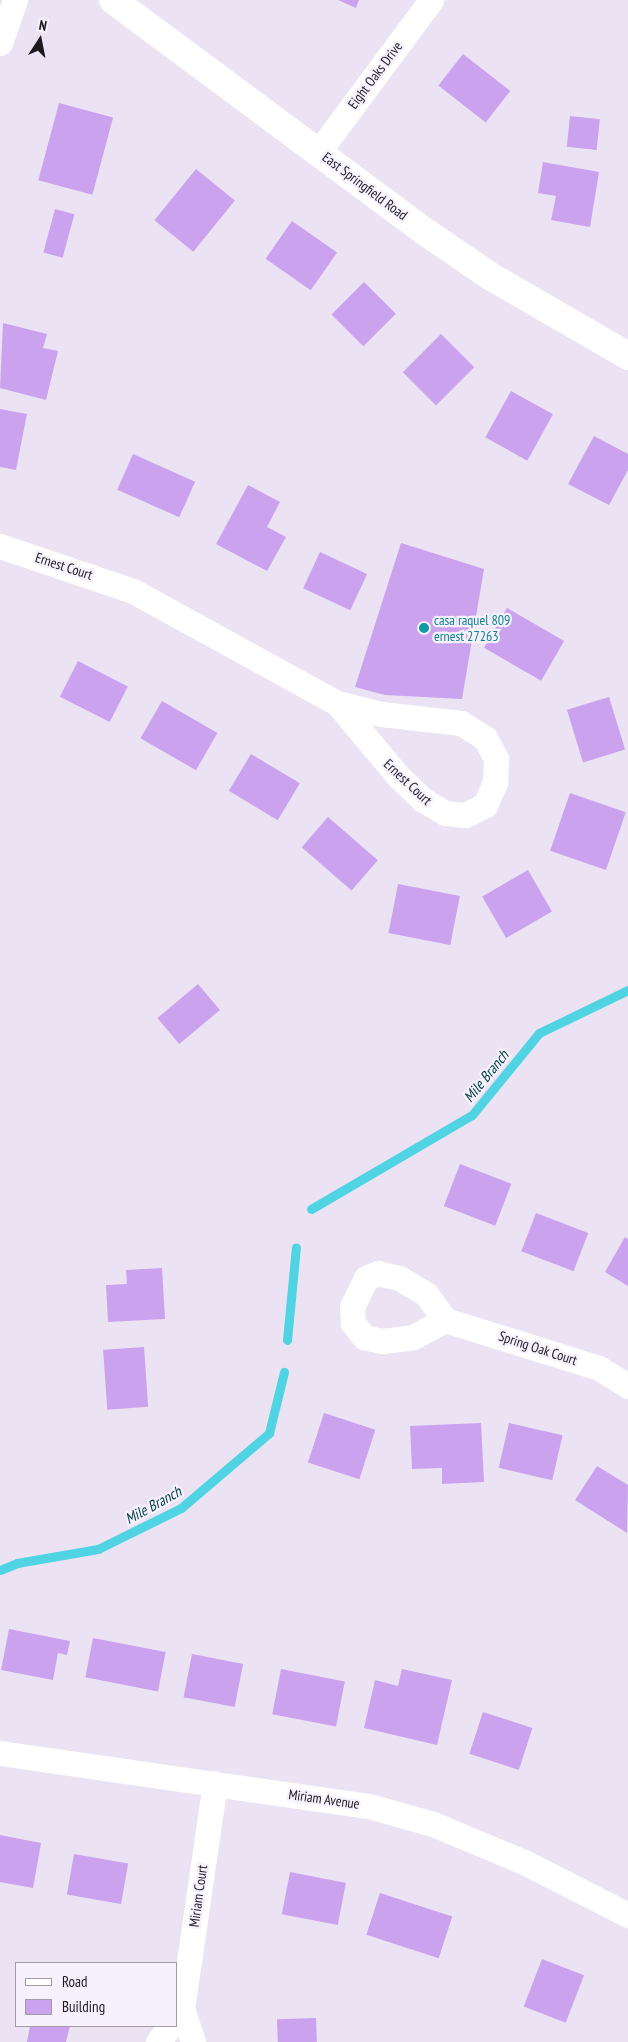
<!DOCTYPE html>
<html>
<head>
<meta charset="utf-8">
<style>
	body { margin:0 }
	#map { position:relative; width:628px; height:2042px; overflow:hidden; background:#ebe3f3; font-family:"PT Sans Narrow",sans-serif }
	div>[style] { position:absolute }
	.stream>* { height:9px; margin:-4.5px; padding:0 4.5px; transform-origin:4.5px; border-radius:4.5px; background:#50d3e2 }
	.building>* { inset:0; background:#cba2ee; transform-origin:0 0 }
	.minor>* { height:25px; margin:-12.5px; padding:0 12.5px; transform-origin:12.5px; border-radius:12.5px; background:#fff }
	.tertiary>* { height:28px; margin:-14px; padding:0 14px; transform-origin:14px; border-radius:14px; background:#fff }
	.dots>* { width:14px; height:14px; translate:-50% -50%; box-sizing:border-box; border:2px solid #f7f1fe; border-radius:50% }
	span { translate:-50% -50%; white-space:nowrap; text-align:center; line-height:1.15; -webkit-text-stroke:4.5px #f7f1fe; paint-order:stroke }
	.street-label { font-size:14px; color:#1d1a1f }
	.culture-label { font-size:14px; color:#0d838f }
	.left { translate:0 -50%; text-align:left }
	.water-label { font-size:15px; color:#044249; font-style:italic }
	.legend { position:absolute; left:15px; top:1962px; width:162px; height:65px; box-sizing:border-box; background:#f7f1fe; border:1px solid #a09ba5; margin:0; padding:6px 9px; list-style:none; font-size:15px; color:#1d1a1f }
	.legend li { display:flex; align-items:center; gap:10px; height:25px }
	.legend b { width:25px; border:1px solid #a09ba5 }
	.north { position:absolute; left:15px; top:15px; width:50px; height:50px; -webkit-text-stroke:4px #f7f1fe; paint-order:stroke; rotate:11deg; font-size:14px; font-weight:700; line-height:20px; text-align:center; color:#1d1a1f }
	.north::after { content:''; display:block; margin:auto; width:18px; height:22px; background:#1d1a1f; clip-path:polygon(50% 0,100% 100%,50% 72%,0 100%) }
</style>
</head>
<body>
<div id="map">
	<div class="stream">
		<i style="left:311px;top:1209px;width:186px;rotate:-30.3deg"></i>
		<i style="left:472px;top:1115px;width:106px;rotate:-50.7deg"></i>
		<i style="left:539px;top:1033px;width:99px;rotate:-25.8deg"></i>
		<i style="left:287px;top:1340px;width:93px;rotate:-84.5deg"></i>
		<i style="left:0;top:1570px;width:18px;rotate:-22deg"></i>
		<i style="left:17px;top:1563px;width:82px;rotate:-9.8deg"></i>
		<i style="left:98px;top:1549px;width:93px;rotate:-26.3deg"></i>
		<i style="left:181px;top:1508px;width:116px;rotate:-40.4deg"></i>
		<i style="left:269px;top:1433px;width:63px;rotate:-76.2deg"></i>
	</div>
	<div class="building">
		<i style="clip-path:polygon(338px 0,359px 0,356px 8px)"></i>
		<i style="left:463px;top:54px;width:60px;height:40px;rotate:38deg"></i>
		<i style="left:59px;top:103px;width:56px;height:80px;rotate:15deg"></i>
		<i style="left:570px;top:116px;width:30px;height:31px;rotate:6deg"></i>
		<i style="clip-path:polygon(543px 162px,599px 172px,590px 227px,551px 220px,556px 196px,538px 193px)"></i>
		<i style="left:196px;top:169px;width:50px;height:66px;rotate:39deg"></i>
		<i style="left:55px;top:209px;width:20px;height:45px;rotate:15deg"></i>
		<i style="left:292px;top:221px;width:55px;height:46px;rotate:35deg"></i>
		<i style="left:364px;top:282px;width:45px;height:46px;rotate:45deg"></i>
		<i style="clip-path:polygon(3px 323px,47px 334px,43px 348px,58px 351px,46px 400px,0 388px)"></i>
		<i style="left:441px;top:334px;width:47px;height:54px;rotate:45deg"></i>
		<i style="left:511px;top:391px;width:48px;height:53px;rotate:29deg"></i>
		<i style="clip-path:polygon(0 409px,27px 414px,16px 470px,0 467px)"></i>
		<i style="clip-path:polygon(594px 436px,628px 454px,628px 470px,609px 505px,568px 484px)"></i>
		<i style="left:133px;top:454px;width:68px;height:39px;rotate:24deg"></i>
		<i style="clip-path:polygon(248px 485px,280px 502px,267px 527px,286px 537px,267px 571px,216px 544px)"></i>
		<i style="clip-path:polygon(401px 543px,484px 569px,462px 699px,385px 695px,355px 687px)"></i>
		<i style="left:320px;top:552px;width:52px;height:40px;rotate:25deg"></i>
		<i style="left:507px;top:608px;width:66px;height:46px;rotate:30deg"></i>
		<i style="left:78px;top:661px;width:56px;height:40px;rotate:27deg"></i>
		<i style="left:609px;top:697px;width:55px;height:44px;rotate:73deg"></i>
		<i style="left:162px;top:701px;width:64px;height:43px;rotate:30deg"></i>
		<i style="left:251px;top:754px;width:57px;height:43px;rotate:31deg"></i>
		<i style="left:570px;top:793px;width:59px;height:61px;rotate:19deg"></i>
		<i style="left:328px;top:817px;width:66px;height:40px;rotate:41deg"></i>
		<i style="left:528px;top:870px;width:48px;height:53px;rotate:60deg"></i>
		<i style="left:398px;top:884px;width:63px;height:50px;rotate:11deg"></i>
		<i style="left:198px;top:984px;width:34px;height:53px;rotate:50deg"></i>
		<i style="left:460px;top:1164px;width:55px;height:45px;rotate:21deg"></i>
		<i style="left:536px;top:1213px;width:56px;height:41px;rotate:21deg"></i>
		<i style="clip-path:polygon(625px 1237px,628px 1239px,628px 1286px,605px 1272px)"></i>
		<i style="clip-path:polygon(162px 1268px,165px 1319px,108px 1322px,106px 1285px,127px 1284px,126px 1270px)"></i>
		<i style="left:144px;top:1347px;width:60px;height:41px;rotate:86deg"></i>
		<i style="left:324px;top:1413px;width:54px;height:52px;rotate:18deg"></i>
		<i style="clip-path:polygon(481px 1423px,484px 1482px,442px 1484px,442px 1468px,412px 1469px,410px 1426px)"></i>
		<i style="left:509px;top:1423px;width:55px;height:46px;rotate:13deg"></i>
		<i style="clip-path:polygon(597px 1466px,628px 1485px,627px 1533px,575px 1500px)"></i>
		<i style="clip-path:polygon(9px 1629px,70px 1641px,67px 1655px,58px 1653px,53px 1680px,1px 1670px)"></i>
		<i style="left:93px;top:1638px;width:74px;height:40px;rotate:11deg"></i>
		<i style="left:192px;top:1654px;width:52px;height:44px;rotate:11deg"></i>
		<i style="left:281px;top:1669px;width:65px;height:46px;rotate:11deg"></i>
		<i style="clip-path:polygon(402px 1669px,452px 1680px,437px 1745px,364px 1728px,375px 1680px,398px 1686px)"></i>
		<i style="left:483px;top:1712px;width:52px;height:44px;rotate:18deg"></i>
		<i style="clip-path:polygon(0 1835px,41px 1843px,33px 1888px,0 1882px)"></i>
		<i style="left:74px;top:1854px;width:55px;height:41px;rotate:10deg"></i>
		<i style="left:290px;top:1872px;width:57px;height:43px;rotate:11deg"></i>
		<i style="left:380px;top:1893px;width:76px;height:44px;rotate:18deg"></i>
		<i style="left:542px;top:1959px;width:45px;height:51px;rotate:21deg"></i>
		<i style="left:316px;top:2018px;width:24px;height:39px;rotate:88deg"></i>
		<i style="clip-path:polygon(30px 2026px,70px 2026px,66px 2042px,27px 2042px)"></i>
	</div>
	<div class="minor">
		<i style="left:0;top:43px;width:46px;rotate:-70.8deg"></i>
		<i style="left:319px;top:151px;width:188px;rotate:-53.4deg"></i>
		<i style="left:0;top:546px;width:140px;rotate:18.7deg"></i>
		<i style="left:133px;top:591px;width:233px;rotate:28.8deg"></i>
		<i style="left:337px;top:703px;width:45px;rotate:14deg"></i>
		<i style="left:381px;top:714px;width:81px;rotate:6.4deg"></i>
		<i style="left:461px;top:723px;width:28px;rotate:32deg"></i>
		<i style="left:485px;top:738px;width:24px;rotate:62deg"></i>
		<i style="left:496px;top:759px;width:23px;rotate:92deg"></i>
		<i style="left:495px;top:782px;width:25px;rotate:113deg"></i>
		<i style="left:485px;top:805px;width:22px;rotate:153deg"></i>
		<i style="left:465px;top:815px;width:20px;rotate:-174deg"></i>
		<i style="left:445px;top:813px;width:26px;rotate:-149deg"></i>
		<i style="left:423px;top:800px;width:35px;rotate:-136deg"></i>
		<i style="left:398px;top:776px;width:95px;rotate:-129.9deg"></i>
		<i style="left:445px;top:1320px;width:32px;rotate:-126deg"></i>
		<i style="left:426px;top:1294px;width:31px;rotate:-149deg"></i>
		<i style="left:399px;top:1278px;width:22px;rotate:-167deg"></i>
		<i style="left:378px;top:1273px;width:13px;rotate:157deg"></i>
		<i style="left:366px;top:1278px;width:32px;rotate:116deg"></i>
		<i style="left:352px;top:1307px;width:16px;rotate:86deg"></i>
		<i style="left:353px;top:1323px;width:18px;rotate:52deg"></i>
		<i style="left:364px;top:1337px;width:18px;rotate:13deg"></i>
		<i style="left:382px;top:1341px;width:31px;rotate:-7deg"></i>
		<i style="left:413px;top:1337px;width:36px;rotate:-28deg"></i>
		<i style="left:445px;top:1320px;width:161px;rotate:17.3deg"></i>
		<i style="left:599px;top:1368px;width:34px;rotate:32deg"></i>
		<i style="left:0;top:1753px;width:373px;rotate:8.2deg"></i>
		<i style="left:369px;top:1806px;width:66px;rotate:15.7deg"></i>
		<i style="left:433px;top:1824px;width:99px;rotate:22.7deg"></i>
		<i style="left:524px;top:1862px;width:117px;rotate:27deg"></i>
		<i style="left:158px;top:2042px;width:20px;rotate:-53deg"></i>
		<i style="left:193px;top:2042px;width:35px;rotate:-108deg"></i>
		<i style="left:182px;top:2009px;width:228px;rotate:-81.7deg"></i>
	</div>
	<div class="tertiary">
		<i style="left:113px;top:0;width:391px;rotate:36.6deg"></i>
		<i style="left:427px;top:233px;width:76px;rotate:34.3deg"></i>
		<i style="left:490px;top:276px;width:160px;rotate:30.1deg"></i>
	</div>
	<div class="dots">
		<i style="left:424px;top:628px;background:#0f9aa8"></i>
	</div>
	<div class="street-label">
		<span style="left:375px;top:75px;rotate:-53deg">Eight Oaks Drive</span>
		<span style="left:365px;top:186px;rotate:37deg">East Springfield Road</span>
		<span style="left:64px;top:566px;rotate:18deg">Ernest Court</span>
		<span style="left:408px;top:782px;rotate:43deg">Ernest Court</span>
		<span style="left:538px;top:1348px;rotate:18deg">Spring Oak Court</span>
		<span style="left:324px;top:1799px;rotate:8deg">Miriam Avenue</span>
		<span style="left:198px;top:1896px;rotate:-82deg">Miriam Court</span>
	</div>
	<div class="culture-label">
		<span class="left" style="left:434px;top:628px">casa raquel 809<br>ernest 27263</span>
	</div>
	<div class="water-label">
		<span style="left:486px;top:1076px;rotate:-51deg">Mile Branch</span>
		<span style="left:153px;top:1505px;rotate:-29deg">Mile Branch</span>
	</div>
	<ul class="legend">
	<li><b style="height:6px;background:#fff"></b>Road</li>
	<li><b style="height:14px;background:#cba2ee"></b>Building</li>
	</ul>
	<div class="north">N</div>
</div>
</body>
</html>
